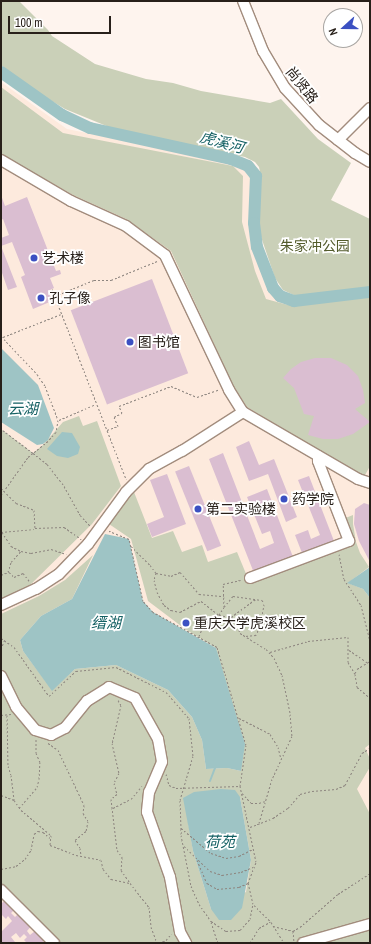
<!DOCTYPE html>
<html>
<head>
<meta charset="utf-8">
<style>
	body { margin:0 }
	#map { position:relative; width:371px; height:944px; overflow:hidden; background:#fef4ee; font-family:"Archivo Narrow","Noto Sans SC",sans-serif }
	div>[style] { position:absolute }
	.built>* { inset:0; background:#fdeadd }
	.green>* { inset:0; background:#cad0b8 }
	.water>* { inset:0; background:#9ec4c5 }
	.stream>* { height:2px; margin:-1px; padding:0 1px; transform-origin:1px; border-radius:1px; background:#9ec4c5 }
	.river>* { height:12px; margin:-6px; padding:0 6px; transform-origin:6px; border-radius:6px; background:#9ec4c5 }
	.building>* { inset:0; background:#dabed1; transform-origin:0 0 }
	.path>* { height:1px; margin-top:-0.5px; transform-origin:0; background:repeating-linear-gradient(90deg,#8d857f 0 2px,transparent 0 4px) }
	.roads { filter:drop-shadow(1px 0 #a28c7d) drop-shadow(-1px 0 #a28c7d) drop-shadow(0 1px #a28c7d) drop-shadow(0 -1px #a28c7d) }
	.minor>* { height:10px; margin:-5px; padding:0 5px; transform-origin:5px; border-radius:5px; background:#fff }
	.dots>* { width:11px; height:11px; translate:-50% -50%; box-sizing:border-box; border:2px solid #fff; border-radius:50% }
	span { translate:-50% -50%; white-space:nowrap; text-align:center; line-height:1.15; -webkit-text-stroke:3.5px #fff; paint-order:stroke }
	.street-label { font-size:14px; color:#28201a }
	.park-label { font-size:14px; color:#535b2c }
	.poi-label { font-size:14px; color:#28201a }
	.left { translate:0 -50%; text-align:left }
	.water-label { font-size:15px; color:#156164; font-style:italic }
	.frame { position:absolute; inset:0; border:2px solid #28201a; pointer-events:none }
	.north { position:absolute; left:323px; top:8px; width:40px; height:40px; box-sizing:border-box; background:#fff; border:1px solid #a9a6a3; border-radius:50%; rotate:249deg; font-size:11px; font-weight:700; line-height:16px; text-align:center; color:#28201a }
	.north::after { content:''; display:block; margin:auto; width:14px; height:18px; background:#3b50c2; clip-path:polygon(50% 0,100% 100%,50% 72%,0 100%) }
	.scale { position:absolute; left:8px; top:16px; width:103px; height:18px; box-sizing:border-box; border:2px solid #28201a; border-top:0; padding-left:5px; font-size:12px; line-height:14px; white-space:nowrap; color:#28201a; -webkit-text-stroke:3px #fff; paint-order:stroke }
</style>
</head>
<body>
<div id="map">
	<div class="built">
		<i style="clip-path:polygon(1px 82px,67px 129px,225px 161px,244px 167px,250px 174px,251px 178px,249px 229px,252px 249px,267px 287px,275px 298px,288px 303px,370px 295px,370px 943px,1px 943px)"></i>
	</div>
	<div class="green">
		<i style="clip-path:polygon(1px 1px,19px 1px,48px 30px,52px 36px,95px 64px,146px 79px,173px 83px,201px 91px,270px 103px,281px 99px,318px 139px,351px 163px,331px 200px,370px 219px,370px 289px,307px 296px,296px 296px,283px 290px,275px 278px,258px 228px,261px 176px,259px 167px,255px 162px,245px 157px,109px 127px,65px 109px,32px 89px,1px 65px)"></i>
		<i style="clip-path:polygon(1px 87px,63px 133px,233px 166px,243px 176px,242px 222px,255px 271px,266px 299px,288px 305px,370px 297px,370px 466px,364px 477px,247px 407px,233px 385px,171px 251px,126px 219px,73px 195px,1px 154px)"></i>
		<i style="clip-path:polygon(79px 416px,83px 426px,97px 421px,121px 486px,92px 524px,22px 593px,1px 598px,1px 429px,33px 453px,43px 445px,63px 422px)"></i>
		<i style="clip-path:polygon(evenodd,134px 492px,152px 538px,173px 531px,182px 552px,202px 545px,208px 562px,237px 552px,249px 581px,351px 542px,343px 519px,353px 515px,353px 524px,356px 542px,360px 553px,369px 567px,348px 583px,363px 589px,370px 598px,370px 744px,365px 748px,370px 759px,370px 767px,357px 789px,370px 814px,370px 943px,60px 943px,1px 885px,1px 614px,39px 596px,65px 580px,93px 555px,72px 599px,41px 616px,20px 640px,23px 651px,52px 690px,75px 669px,116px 665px,168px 690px,192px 717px,202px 740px,206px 769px,227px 768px,241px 771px,216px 648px,185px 629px,148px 601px,131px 539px,109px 524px,128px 495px,134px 492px,240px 797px,251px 860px,246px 892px,211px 909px,193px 851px,184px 798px,240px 797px)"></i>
	</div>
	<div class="water">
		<i style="clip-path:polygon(1px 348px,38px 385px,54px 428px,48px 440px,43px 444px,37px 445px,1px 422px)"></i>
		<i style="clip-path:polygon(62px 432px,72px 433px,80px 447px,78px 454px,68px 458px,57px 456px,47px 449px)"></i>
		<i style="clip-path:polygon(105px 534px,129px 539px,143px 601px,153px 612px,216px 648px,245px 744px,241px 771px,227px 768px,206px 769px,202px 740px,192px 717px,168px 690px,116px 665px,75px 669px,52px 691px,23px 651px,20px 640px,41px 616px,72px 599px)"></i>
		<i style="clip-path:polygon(370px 567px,370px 598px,363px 589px,347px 583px)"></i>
		<i style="clip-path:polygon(221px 789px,235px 790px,240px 797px,251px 860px,242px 908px,231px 920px,219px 920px,211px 909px,193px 851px,183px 798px,194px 792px)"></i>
	</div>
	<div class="stream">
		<i style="left:210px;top:781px;width:14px;rotate:-69deg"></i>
	</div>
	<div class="river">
		<i style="left:1px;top:72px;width:75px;rotate:35.2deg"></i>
		<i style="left:62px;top:115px;width:31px;rotate:25deg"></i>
		<i style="left:90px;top:128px;width:144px;rotate:12.4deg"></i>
		<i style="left:231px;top:159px;width:18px;rotate:22deg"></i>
		<i style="left:248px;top:166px;width:13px;rotate:51deg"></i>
		<i style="left:256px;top:176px;width:47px;rotate:92.4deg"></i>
		<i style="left:254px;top:223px;width:24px;rotate:83deg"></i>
		<i style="left:257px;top:247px;width:44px;rotate:68.7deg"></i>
		<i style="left:273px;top:288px;width:11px;rotate:49deg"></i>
		<i style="left:280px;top:296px;width:15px;rotate:20deg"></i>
		<i style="left:294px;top:301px;width:77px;rotate:-6.8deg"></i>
	</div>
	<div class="building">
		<i style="clip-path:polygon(1px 195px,5px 206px,27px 197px,56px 271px,60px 270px,61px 274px,50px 278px,54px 288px,48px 291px,52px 301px,33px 309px,21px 277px,25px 275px,12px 242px,1px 246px,17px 287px,8px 290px,1px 270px,1px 238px,9px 235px,3px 219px,1px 220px)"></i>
		<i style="left:152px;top:279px;width:101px;height:87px;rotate:69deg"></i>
		<i style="clip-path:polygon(315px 358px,331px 358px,347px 365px,358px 376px,363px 390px,365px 403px,355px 409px,370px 422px,353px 434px,338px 439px,323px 439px,308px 435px,314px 416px,304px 414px,294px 388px,283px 378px,291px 369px,301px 362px)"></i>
		<i style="clip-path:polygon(249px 441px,259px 465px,274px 459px,297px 517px,286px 522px,268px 474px,249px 481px,236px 447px)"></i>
		<i style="clip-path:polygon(223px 453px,260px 549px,274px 543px,270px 531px,262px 534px,247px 497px,267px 489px,293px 557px,254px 573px,209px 459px)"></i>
		<i style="left:189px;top:466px;width:86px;height:15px;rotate:68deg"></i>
		<i style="clip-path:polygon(167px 474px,186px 524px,152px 537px,147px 524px,164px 517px,150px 480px)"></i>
		<i style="clip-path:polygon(309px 476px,334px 541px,302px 553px,295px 535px,308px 530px,311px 539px,320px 535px,298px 480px)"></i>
		<i style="clip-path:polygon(364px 503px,370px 505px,370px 562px,359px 541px,354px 524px,355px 509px)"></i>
		<i style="clip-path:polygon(7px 899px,16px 908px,11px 913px,15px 917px,21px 911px,33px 924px,27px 931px,30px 935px,35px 931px,44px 940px,42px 943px,27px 943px,24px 940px,27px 937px,24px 934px,20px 938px,16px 933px,11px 937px,15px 942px,14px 943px,1px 943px,1px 932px,12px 921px,8px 916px,6px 919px,1px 914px,1px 902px,2px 903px)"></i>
	</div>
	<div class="path">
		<i style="left:52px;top:289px;width:204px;rotate:68.7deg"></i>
		<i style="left:55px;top:296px;width:42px;rotate:-22.3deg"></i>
		<i style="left:94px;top:280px;width:17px"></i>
		<i style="left:111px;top:280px;width:50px;rotate:-22.4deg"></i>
		<i style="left:1px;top:336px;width:52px;rotate:46.5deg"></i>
		<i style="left:37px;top:374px;width:14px;rotate:56deg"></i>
		<i style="left:45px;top:386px;width:36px;rotate:69deg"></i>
		<i style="left:58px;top:420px;width:12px;rotate:99deg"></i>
		<i style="left:56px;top:432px;width:12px;rotate:132deg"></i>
		<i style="left:48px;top:441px;width:19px;rotate:141deg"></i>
		<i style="left:33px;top:453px;width:40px;rotate:-143deg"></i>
		<i style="left:3px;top:337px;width:62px;rotate:-21.6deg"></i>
		<i style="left:59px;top:420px;width:40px;rotate:-23.4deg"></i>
		<i style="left:107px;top:430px;width:12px;rotate:-20deg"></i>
		<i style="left:118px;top:426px;width:10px;rotate:-114deg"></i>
		<i style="left:114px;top:417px;width:9px;rotate:-27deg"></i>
		<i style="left:122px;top:413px;width:8px;rotate:-113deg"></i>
		<i style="left:119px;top:406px;width:56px;rotate:-21deg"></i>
		<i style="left:171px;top:386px;width:28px;rotate:23deg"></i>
		<i style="left:197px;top:397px;width:24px;rotate:-19deg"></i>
		<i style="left:1px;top:488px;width:21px;rotate:45deg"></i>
		<i style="left:16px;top:503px;width:19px;rotate:21deg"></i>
		<i style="left:34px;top:510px;width:18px;rotate:87deg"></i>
		<i style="left:35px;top:528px;width:29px;rotate:-2deg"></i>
		<i style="left:64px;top:527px;width:21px;rotate:35deg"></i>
		<i style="left:1px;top:495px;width:47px;rotate:-54.6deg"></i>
		<i style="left:28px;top:457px;width:6px;rotate:-39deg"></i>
		<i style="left:33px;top:453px;width:18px;rotate:38deg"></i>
		<i style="left:47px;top:464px;width:28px;rotate:52deg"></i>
		<i style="left:64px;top:486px;width:33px;rotate:61deg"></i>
		<i style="left:80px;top:515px;width:16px;rotate:47deg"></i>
		<i style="left:1px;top:532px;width:33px;rotate:-5deg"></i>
		<i style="left:2px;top:532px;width:17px;rotate:57deg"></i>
		<i style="left:11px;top:546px;width:11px;rotate:27deg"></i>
		<i style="left:131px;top:546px;width:27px;rotate:45deg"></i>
		<i style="left:150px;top:565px;width:10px;rotate:53deg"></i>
		<i style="left:156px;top:573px;width:15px;rotate:11deg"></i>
		<i style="left:171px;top:576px;width:10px;rotate:-24deg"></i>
		<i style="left:180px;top:572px;width:29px;rotate:49deg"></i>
		<i style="left:199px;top:594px;width:25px;rotate:5deg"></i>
		<i style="left:339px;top:554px;width:25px;rotate:79deg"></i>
		<i style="left:344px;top:579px;width:31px;rotate:57deg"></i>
		<i style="left:361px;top:605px;width:36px;rotate:76deg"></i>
		<i style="left:9px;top:572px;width:7px;rotate:45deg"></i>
		<i style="left:14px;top:577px;width:10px;rotate:-24deg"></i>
		<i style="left:23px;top:573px;width:11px;rotate:52deg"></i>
		<i style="left:156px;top:573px;width:7px;rotate:106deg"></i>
		<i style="left:154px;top:580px;width:12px;rotate:76deg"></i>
		<i style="left:157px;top:592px;width:15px;rotate:62deg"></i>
		<i style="left:164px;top:605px;width:9px;rotate:36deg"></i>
		<i style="left:171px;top:610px;width:9px;rotate:13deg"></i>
		<i style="left:180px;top:612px;width:24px;rotate:-28deg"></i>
		<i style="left:201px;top:601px;width:23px;rotate:38deg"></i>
		<i style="left:219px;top:615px;width:16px;rotate:11deg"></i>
		<i style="left:235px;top:618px;width:16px;rotate:72deg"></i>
		<i style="left:240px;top:633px;width:31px;rotate:32deg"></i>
		<i style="left:266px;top:649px;width:12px;rotate:48deg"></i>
		<i style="left:274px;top:658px;width:19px;rotate:65deg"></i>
		<i style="left:282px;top:675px;width:40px;rotate:78deg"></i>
		<i style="left:290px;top:714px;width:22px;rotate:85deg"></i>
		<i style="left:292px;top:736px;width:47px;rotate:114.9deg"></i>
		<i style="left:272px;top:779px;width:46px;rotate:106.5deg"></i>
		<i style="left:1px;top:575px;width:8px;rotate:-23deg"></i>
		<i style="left:8px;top:572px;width:10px;rotate:-73deg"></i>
		<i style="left:11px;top:562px;width:15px;rotate:-48deg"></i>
		<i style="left:21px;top:551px;width:10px;rotate:11deg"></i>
		<i style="left:31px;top:553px;width:20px;rotate:-11deg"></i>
		<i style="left:51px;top:549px;width:16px;rotate:18deg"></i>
		<i style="left:224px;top:607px;width:14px;rotate:-51deg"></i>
		<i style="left:233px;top:596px;width:29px;rotate:8deg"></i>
		<i style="left:262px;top:600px;width:4px;rotate:63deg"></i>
		<i style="left:264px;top:604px;width:19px;rotate:99deg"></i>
		<i style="left:261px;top:623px;width:13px;rotate:113deg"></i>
		<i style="left:256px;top:635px;width:11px;rotate:175deg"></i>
		<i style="left:231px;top:617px;width:31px;rotate:-36deg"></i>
		<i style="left:199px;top:636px;width:13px;rotate:-67deg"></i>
		<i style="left:204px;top:624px;width:17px;rotate:-31deg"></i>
		<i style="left:219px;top:615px;width:9px;rotate:-58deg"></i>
		<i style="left:224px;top:607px;width:23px;rotate:-92deg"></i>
		<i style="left:223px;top:584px;width:18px;rotate:-13deg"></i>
		<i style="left:1px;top:638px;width:16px;rotate:35deg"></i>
		<i style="left:14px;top:647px;width:60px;rotate:54.5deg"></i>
		<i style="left:49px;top:696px;width:37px;rotate:-43deg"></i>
		<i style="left:76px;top:671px;width:40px;rotate:-5.7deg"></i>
		<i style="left:116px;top:667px;width:56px;rotate:26.6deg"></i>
		<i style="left:166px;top:692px;width:35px;rotate:49deg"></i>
		<i style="left:189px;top:718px;width:38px;rotate:84deg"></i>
		<i style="left:193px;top:756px;width:46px;rotate:106.5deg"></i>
		<i style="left:180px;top:800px;width:35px;rotate:88deg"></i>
		<i style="left:181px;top:835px;width:52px;rotate:78.9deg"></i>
		<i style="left:191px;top:886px;width:20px;rotate:66deg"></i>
		<i style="left:199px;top:904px;width:21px;rotate:55deg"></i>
		<i style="left:211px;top:921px;width:18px;rotate:34deg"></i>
		<i style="left:226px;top:931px;width:14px;rotate:-4deg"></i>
		<i style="left:240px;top:930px;width:15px;rotate:-48deg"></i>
		<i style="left:250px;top:919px;width:15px;rotate:-79deg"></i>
		<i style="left:253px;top:904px;width:22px;rotate:-103deg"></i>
		<i style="left:248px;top:883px;width:22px;rotate:-69deg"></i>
		<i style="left:256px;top:862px;width:78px;rotate:-101.9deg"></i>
		<i style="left:240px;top:786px;width:41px;rotate:-81.7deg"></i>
		<i style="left:246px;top:745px;width:102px;rotate:-106.5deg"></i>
		<i style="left:217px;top:647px;width:73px;rotate:-151.3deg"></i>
		<i style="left:153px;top:612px;width:15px;rotate:-132deg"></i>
		<i style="left:143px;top:601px;width:64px;rotate:-102.7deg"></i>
		<i style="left:129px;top:539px;width:22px;rotate:-158deg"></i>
		<i style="left:1px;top:649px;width:9px;rotate:-69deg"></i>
		<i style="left:349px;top:650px;width:22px;rotate:34deg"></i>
		<i style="left:270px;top:652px;width:40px;rotate:-16deg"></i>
		<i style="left:308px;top:641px;width:40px;rotate:-5.7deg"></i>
		<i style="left:348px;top:637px;width:25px;rotate:90deg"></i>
		<i style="left:348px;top:662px;width:14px;rotate:60deg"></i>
		<i style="left:355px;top:674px;width:13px;rotate:81deg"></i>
		<i style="left:357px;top:687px;width:17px;rotate:40deg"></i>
		<i style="left:355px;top:673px;width:4px;rotate:-63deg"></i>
		<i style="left:357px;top:669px;width:15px;rotate:-32deg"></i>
		<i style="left:118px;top:700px;width:6px;rotate:59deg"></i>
		<i style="left:121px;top:705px;width:39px;rotate:103deg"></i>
		<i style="left:112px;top:743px;width:31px;rotate:77deg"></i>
		<i style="left:119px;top:773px;width:11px;rotate:117deg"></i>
		<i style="left:114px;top:783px;width:11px;rotate:75deg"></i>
		<i style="left:117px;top:794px;width:8px;rotate:140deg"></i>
		<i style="left:111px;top:799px;width:51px;rotate:83.3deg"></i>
		<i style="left:117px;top:850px;width:9px;rotate:54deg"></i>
		<i style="left:122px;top:857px;width:13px;rotate:94deg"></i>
		<i style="left:121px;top:870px;width:16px;rotate:55deg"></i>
		<i style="left:1px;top:715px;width:10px;rotate:-6deg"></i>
		<i style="left:7px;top:715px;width:51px;rotate:88.9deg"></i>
		<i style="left:8px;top:766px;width:9px;rotate:72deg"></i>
		<i style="left:11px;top:775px;width:25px;rotate:83deg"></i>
		<i style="left:14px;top:800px;width:12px;rotate:55deg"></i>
		<i style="left:21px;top:810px;width:39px;rotate:40deg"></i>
		<i style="left:51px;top:835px;width:10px;rotate:96deg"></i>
		<i style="left:50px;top:845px;width:28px;rotate:21deg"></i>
		<i style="left:76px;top:855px;width:25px;rotate:11deg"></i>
		<i style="left:101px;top:860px;width:9px;rotate:77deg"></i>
		<i style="left:103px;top:869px;width:13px;rotate:51deg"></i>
		<i style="left:111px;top:879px;width:19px;rotate:12deg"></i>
		<i style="left:130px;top:883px;width:31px;rotate:52deg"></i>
		<i style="left:149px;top:907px;width:20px;rotate:84deg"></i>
		<i style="left:151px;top:927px;width:17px;rotate:69deg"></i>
		<i style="left:239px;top:718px;width:35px;rotate:27deg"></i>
		<i style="left:270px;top:734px;width:15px;rotate:58deg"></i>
		<i style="left:278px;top:747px;width:12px;rotate:76deg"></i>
		<i style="left:48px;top:743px;width:12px;rotate:35deg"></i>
		<i style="left:58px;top:750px;width:61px;rotate:64.7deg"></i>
		<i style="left:84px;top:805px;width:8px;rotate:97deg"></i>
		<i style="left:83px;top:813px;width:9px;rotate:58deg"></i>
		<i style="left:88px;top:821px;width:10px;rotate:101deg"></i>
		<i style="left:86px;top:831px;width:14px;rotate:141deg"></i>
		<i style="left:75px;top:840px;width:9px;rotate:58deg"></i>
		<i style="left:80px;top:848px;width:7px;rotate:82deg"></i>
		<i style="left:166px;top:774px;width:11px;rotate:75deg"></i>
		<i style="left:169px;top:785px;width:8px;rotate:23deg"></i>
		<i style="left:176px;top:788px;width:64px;rotate:-1.8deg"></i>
		<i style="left:242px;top:793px;width:13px;rotate:48deg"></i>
		<i style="left:251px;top:803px;width:8px"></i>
		<i style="left:259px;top:803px;width:6px;rotate:-18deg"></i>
		<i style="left:1px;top:795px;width:14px;rotate:21deg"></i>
		<i style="left:19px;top:808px;width:28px;rotate:-49deg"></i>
		<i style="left:37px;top:787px;width:8px;rotate:-76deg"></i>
		<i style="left:39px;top:779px;width:17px;rotate:-87deg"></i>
		<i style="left:40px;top:762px;width:10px;rotate:-114deg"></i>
		<i style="left:36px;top:753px;width:15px;rotate:-90deg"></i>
		<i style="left:113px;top:808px;width:20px;rotate:-27deg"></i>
		<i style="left:131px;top:799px;width:17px;rotate:-50deg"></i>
		<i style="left:250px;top:827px;width:25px;rotate:-21deg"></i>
		<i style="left:273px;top:818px;width:18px;rotate:-34deg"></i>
		<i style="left:288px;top:808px;width:18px;rotate:-49deg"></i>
		<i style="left:300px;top:794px;width:12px;rotate:-14deg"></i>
		<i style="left:312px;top:791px;width:24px;rotate:-5deg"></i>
		<i style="left:336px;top:789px;width:10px;rotate:-24deg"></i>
		<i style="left:345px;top:785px;width:36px;rotate:-62deg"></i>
		<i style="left:362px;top:753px;width:9px;rotate:-32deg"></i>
		<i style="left:181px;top:828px;width:39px;rotate:40deg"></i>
		<i style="left:211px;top:853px;width:16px;rotate:18deg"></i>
		<i style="left:226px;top:858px;width:13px;rotate:-9deg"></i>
		<i style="left:239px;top:856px;width:16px;rotate:-27deg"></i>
		<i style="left:184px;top:846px;width:36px;rotate:44deg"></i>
		<i style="left:210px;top:871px;width:13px;rotate:18deg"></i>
		<i style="left:222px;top:875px;width:19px;rotate:-9deg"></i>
		<i style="left:241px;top:872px;width:13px;rotate:-23deg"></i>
		<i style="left:197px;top:860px;width:25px;rotate:67deg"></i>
		<i style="left:207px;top:883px;width:12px;rotate:31deg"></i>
		<i style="left:217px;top:889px;width:22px;rotate:-5deg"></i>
		<i style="left:239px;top:887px;width:10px;rotate:-24deg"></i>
		<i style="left:1px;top:869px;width:15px;rotate:-11deg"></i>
		<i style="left:16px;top:866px;width:11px;rotate:-38deg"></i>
		<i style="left:25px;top:859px;width:11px;rotate:-56deg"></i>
		<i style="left:31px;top:850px;width:16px;rotate:-79deg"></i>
		<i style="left:34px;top:834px;width:5px;rotate:-37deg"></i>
		<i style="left:38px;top:831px;width:5px;rotate:11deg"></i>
		<i style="left:43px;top:832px;width:9px;rotate:41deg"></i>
		<i style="left:254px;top:905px;width:24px;rotate:45deg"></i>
		<i style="left:271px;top:922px;width:25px;rotate:58deg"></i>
		<i style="left:211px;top:922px;width:22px;rotate:72deg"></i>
		<i style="left:273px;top:926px;width:21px;rotate:14deg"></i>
		<i style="left:293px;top:931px;width:8px;rotate:-30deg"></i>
		<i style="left:300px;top:927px;width:50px;rotate:-41deg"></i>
		<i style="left:338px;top:894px;width:38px;rotate:-33deg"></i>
		<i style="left:293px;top:931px;width:11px;rotate:85deg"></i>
		<i style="left:159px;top:943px;width:8px;rotate:-23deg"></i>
		<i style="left:166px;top:940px;width:8px;rotate:-50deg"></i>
		<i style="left:250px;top:943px;width:17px;rotate:-59deg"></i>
		<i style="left:259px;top:928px;width:13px;rotate:-29deg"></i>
	</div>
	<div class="roads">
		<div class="minor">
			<i style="left:243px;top:1px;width:54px;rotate:68.2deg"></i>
			<i style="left:263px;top:51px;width:43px;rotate:59.3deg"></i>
			<i style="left:285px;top:88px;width:50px;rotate:47.4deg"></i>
			<i style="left:319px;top:125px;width:46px;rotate:37.9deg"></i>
			<i style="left:355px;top:153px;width:17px;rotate:31deg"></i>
			<i style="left:338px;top:140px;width:45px;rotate:-45deg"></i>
			<i style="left:1px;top:160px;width:81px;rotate:30.4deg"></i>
			<i style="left:71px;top:201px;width:60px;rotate:24.4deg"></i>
			<i style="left:126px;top:226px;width:49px;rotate:36.6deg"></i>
			<i style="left:165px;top:255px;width:149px;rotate:64.6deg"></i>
			<i style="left:229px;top:390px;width:26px;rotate:58deg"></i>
			<i style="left:243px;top:412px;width:133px;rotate:30.2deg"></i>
			<i style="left:358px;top:479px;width:13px;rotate:18deg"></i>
			<i style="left:250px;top:578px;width:106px;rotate:-20.5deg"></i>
			<i style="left:349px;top:541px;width:86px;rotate:-111.2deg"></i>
			<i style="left:318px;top:461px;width:5px;rotate:-90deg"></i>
			<i style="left:1px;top:605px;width:38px;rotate:-25deg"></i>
			<i style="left:36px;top:589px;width:27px;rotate:-33deg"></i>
			<i style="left:59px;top:574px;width:42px;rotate:-46deg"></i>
			<i style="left:88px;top:544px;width:64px;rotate:-53.8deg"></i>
			<i style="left:126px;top:492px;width:33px;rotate:-45deg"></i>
			<i style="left:149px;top:469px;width:38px;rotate:-29deg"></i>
			<i style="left:182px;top:451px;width:72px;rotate:-32.6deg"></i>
			<i style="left:1px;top:676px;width:34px;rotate:64deg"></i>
			<i style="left:16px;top:707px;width:30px;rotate:50deg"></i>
			<i style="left:35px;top:730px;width:17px;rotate:17deg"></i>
			<i style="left:51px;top:735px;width:16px;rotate:-27deg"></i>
			<i style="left:65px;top:728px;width:35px;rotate:-51deg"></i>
			<i style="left:87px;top:701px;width:26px;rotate:-32deg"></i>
			<i style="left:109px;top:687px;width:28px;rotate:23deg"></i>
			<i style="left:135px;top:698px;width:47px;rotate:60.7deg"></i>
			<i style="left:158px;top:739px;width:23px;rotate:80deg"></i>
			<i style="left:162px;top:762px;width:33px;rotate:113deg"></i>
			<i style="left:149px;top:792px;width:20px;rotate:96deg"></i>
			<i style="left:147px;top:812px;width:69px;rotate:70.5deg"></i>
			<i style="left:170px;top:877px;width:56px;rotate:79.7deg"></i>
			<i style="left:180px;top:932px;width:13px;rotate:61deg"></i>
			<i style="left:1px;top:890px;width:75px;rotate:45deg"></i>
			<i style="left:303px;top:943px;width:70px;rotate:-15.8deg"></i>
		</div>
	</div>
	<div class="dots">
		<i style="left:34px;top:258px;background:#3b50c2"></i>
		<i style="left:41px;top:298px;background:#3b50c2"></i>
		<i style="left:130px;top:342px;background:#3b50c2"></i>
		<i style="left:284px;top:499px;background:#3b50c2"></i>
		<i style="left:198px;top:509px;background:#3b50c2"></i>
		<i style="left:186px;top:623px;background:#3b50c2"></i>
	</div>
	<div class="street-label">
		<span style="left:302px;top:85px;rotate:51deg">尚贤路</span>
	</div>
	<div class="park-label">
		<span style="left:315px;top:246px">朱家冲公园</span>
	</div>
	<div class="poi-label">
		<span class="left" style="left:42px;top:258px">艺术楼</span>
		<span class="left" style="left:49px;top:298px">孔子像</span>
		<span class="left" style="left:138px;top:342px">图书馆</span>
		<span class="left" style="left:292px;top:499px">药学院</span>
		<span class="left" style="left:206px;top:509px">第二实验楼</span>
		<span class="left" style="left:194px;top:623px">重庆大学虎溪校区</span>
	</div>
	<div class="water-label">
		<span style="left:222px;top:142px;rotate:15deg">虎溪河</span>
		<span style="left:23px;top:409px">云湖</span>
		<span style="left:106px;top:623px">缙湖</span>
		<span style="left:220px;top:842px">荷苑</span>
	</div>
	<div class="frame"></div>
	<div class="north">N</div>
	<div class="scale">100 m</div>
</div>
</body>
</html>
